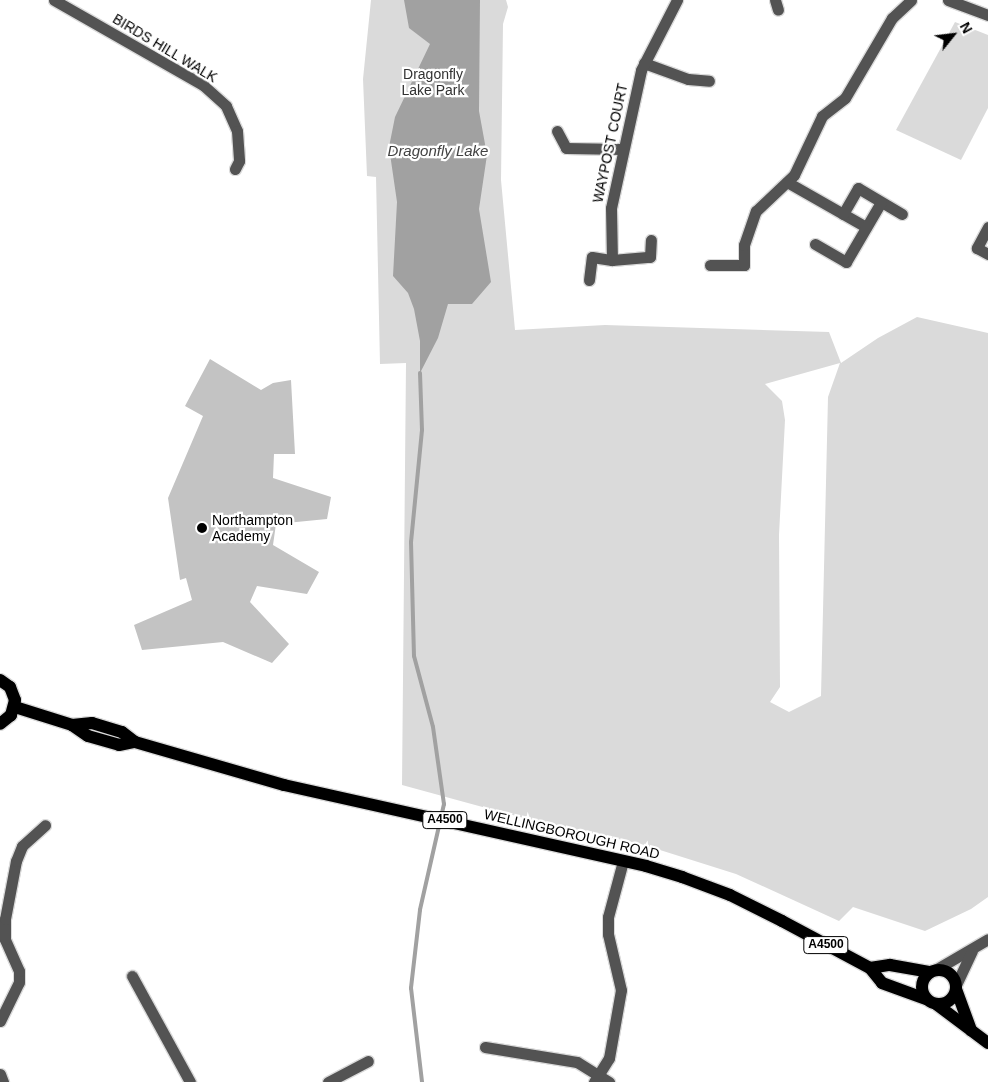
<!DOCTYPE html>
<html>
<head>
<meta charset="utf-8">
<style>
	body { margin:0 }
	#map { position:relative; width:988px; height:1082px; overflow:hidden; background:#fff; font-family:Helvetica,sans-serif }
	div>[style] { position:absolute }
	.green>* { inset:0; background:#dadada }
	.water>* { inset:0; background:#a1a1a1 }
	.stream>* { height:4px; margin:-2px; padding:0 2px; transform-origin:2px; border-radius:2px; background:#a1a1a1 }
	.building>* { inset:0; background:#c3c3c3 }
	.roads { filter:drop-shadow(1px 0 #dbdbdb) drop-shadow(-1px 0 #dbdbdb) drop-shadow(0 1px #dbdbdb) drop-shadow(0 -1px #dbdbdb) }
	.minor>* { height:11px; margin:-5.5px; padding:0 5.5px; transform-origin:5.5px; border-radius:5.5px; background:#535353 }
	.major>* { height:12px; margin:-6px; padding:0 6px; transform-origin:6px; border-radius:6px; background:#000 }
	.major>.ring { margin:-6px; padding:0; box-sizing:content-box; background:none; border:12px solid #000; border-radius:50% }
	.dots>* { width:14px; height:14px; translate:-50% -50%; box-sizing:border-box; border:2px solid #fff; border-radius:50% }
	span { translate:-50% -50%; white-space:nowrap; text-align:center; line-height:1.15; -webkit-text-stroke:4.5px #fff; paint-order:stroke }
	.shield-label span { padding:1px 4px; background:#fff; border:1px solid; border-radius:4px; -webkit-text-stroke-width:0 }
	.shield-label { font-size:12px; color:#000; font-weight:700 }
	.street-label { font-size:14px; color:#000 }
	.park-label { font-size:14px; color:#313131 }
	.poi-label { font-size:14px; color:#000 }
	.left { translate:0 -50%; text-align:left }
	.water-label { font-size:15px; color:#424242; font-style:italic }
	.north { position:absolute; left:928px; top:10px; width:50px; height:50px; -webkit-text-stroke:4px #fff; paint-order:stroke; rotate:61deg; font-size:14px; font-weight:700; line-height:20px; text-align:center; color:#000 }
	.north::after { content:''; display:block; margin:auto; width:18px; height:22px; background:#000; clip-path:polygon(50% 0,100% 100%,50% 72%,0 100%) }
</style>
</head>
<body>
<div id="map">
	<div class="green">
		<i style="clip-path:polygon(evenodd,371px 0,506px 0,508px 7px,503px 24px,501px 180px,515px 330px,605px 325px,829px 332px,841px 363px,878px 338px,917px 317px,988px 333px,988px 897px,971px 909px,925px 931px,853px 907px,839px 921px,736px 874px,641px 844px,527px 819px,402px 785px,406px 363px,380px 364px,376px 177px,367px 176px,363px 79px,371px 0,840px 363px,828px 397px,821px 696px,789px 712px,770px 702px,780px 687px,779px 535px,785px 420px,782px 401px,765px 384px,840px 363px)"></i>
		<i style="clip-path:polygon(955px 22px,988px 35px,988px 108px,961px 160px,896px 130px)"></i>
	</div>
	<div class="water">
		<i style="clip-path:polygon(404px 0,480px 0,479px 111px,487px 155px,479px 209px,491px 282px,472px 304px,448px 304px,438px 338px,420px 373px,420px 341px,414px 309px,408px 293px,393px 276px,397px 202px,389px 147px,395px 117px,430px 44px,409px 28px)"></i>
	</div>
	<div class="stream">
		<i style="left:420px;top:373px;width:57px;rotate:88deg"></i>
		<i style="left:422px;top:430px;width:113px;rotate:95.6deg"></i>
		<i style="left:411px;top:542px;width:114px;rotate:88.5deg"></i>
		<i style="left:414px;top:656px;width:73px;rotate:75deg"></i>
		<i style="left:433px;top:727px;width:78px;rotate:81.9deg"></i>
		<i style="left:444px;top:804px;width:109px;rotate:102.8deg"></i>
		<i style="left:420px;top:910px;width:79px;rotate:96.6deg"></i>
		<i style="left:411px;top:988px;width:95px;rotate:83.3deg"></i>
	</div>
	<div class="building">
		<i style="clip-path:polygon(210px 359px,261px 390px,273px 383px,291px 380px,295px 454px,274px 454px,273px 478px,331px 497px,327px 519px,276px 524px,273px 545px,319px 572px,307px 594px,257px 586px,250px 602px,289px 644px,272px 663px,223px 642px,142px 650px,134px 625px,192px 600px,186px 578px,180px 580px,168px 498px,203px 416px,185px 406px)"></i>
	</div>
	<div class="roads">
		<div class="minor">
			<i style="left:54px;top:0;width:172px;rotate:29.7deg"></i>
			<i style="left:203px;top:85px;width:31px;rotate:42deg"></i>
			<i style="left:226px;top:106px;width:27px;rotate:66deg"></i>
			<i style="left:237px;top:131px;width:30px;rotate:86deg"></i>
			<i style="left:239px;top:161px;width:9px;rotate:117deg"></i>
			<i style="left:775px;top:0;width:10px;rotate:73deg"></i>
			<i style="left:948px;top:0;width:43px;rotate:20.6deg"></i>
			<i style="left:644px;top:63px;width:47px;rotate:20deg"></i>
			<i style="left:688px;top:79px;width:21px;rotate:5deg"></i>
			<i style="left:557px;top:131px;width:19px;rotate:62deg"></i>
			<i style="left:566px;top:148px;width:56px;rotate:1deg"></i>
			<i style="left:787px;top:182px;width:91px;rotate:29.7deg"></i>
			<i style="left:843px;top:214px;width:30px;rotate:-60deg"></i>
			<i style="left:858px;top:188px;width:51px;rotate:30.6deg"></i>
			<i style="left:988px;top:227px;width:24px;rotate:118deg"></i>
			<i style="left:977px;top:248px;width:13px;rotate:29deg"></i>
			<i style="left:815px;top:244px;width:36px;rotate:30deg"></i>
			<i style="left:846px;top:262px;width:69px;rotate:-59.7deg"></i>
			<i style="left:612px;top:260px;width:52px;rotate:-91.1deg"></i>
			<i style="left:611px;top:208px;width:141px;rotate:-77.7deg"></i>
			<i style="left:641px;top:70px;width:79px;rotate:-62.8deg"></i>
			<i style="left:710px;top:265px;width:34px"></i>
			<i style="left:744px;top:265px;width:20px;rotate:-90deg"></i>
			<i style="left:744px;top:245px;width:36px;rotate:-71deg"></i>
			<i style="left:756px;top:211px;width:52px;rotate:-43.5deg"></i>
			<i style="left:794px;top:175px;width:65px;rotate:-64.6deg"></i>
			<i style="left:822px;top:116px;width:29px;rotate:-38deg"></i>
			<i style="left:845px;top:98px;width:93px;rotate:-59.6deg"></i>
			<i style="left:892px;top:18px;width:26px;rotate:-43deg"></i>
			<i style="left:589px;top:280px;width:23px;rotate:-83deg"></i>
			<i style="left:592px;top:257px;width:20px;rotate:9deg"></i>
			<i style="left:612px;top:260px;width:38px;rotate:-5deg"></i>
			<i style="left:650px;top:257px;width:17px;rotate:-87deg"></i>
			<i style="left:935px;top:970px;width:61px;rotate:-30.3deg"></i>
			<i style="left:132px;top:976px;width:121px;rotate:61.3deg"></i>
			<i style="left:956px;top:985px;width:38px;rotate:-65deg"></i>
			<i style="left:0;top:1021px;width:43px;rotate:-64deg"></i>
			<i style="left:19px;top:982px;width:11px;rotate:-90deg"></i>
			<i style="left:19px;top:971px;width:35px;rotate:-114deg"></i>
			<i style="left:5px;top:939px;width:20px;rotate:-90deg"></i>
			<i style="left:5px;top:919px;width:59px;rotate:-79.3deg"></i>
			<i style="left:16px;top:861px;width:16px;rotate:-68deg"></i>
			<i style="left:22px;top:846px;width:31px;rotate:-42deg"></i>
			<i style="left:485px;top:1047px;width:93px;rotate:9.3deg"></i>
			<i style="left:577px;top:1062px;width:38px;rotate:32deg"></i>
			<i style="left:0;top:1074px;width:9px;rotate:69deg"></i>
			<i style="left:328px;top:1082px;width:45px;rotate:-27.7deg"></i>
			<i style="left:594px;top:1082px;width:28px;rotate:-58deg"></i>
			<i style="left:609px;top:1058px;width:69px;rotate:-80deg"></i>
			<i style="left:621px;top:990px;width:57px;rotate:-103.1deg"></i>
			<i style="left:608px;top:934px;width:17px;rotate:-90deg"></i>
			<i style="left:608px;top:917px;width:58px;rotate:-75deg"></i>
		</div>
		<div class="major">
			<i style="left:0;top:680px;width:12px;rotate:35deg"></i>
			<i style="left:10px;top:687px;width:14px;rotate:69deg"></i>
			<i style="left:15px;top:700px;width:16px;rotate:105deg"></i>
			<i style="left:11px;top:715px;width:14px;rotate:141deg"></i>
			<i style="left:15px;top:707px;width:60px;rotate:17.5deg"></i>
			<i style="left:72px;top:725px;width:19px;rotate:35deg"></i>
			<i style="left:88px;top:736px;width:32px;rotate:16deg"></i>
			<i style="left:119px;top:745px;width:16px;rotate:-11deg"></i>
			<i style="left:72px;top:725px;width:20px;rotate:-6deg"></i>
			<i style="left:92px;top:723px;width:31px;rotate:17deg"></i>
			<i style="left:122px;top:732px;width:16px;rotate:38deg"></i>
			<i style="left:135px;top:742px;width:155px;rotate:16.1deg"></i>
			<i style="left:284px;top:785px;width:371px;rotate:12.6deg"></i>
			<i style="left:646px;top:866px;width:38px;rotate:17deg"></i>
			<i style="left:682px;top:877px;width:51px;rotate:20.6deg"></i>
			<i style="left:730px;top:895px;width:58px;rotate:26.6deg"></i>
			<i style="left:782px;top:921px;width:100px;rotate:28.1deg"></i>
			<i style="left:870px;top:968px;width:19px;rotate:51deg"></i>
			<i style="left:882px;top:983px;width:47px;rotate:20deg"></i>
			<i style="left:870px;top:968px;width:20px;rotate:-9deg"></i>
			<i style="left:890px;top:965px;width:41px;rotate:9.9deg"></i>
			<i class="ring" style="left:922px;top:970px;width:22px;height:22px"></i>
			<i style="left:956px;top:989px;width:44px;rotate:69.9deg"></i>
			<i style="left:936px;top:1004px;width:65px;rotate:36.9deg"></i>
		</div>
	</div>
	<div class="dots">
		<i style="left:202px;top:528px;background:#000"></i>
	</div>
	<div class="shield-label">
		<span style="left:445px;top:820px">A4500</span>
		<span style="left:826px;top:945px">A4500</span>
	</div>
	<div class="street-label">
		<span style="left:165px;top:48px;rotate:31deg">BIRDS HILL WALK</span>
		<span style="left:610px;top:143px;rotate:-78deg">WAYPOST COURT</span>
		<span style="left:572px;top:834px;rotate:13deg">WELLINGBOROUGH ROAD</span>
	</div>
	<div class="park-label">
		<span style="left:433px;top:82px">Dragonfly<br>Lake Park</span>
	</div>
	<div class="poi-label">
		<span class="left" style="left:212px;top:528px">Northampton<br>Academy</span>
	</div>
	<div class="water-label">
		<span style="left:438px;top:151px">Dragonfly Lake</span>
	</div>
	<div class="north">N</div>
</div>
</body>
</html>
